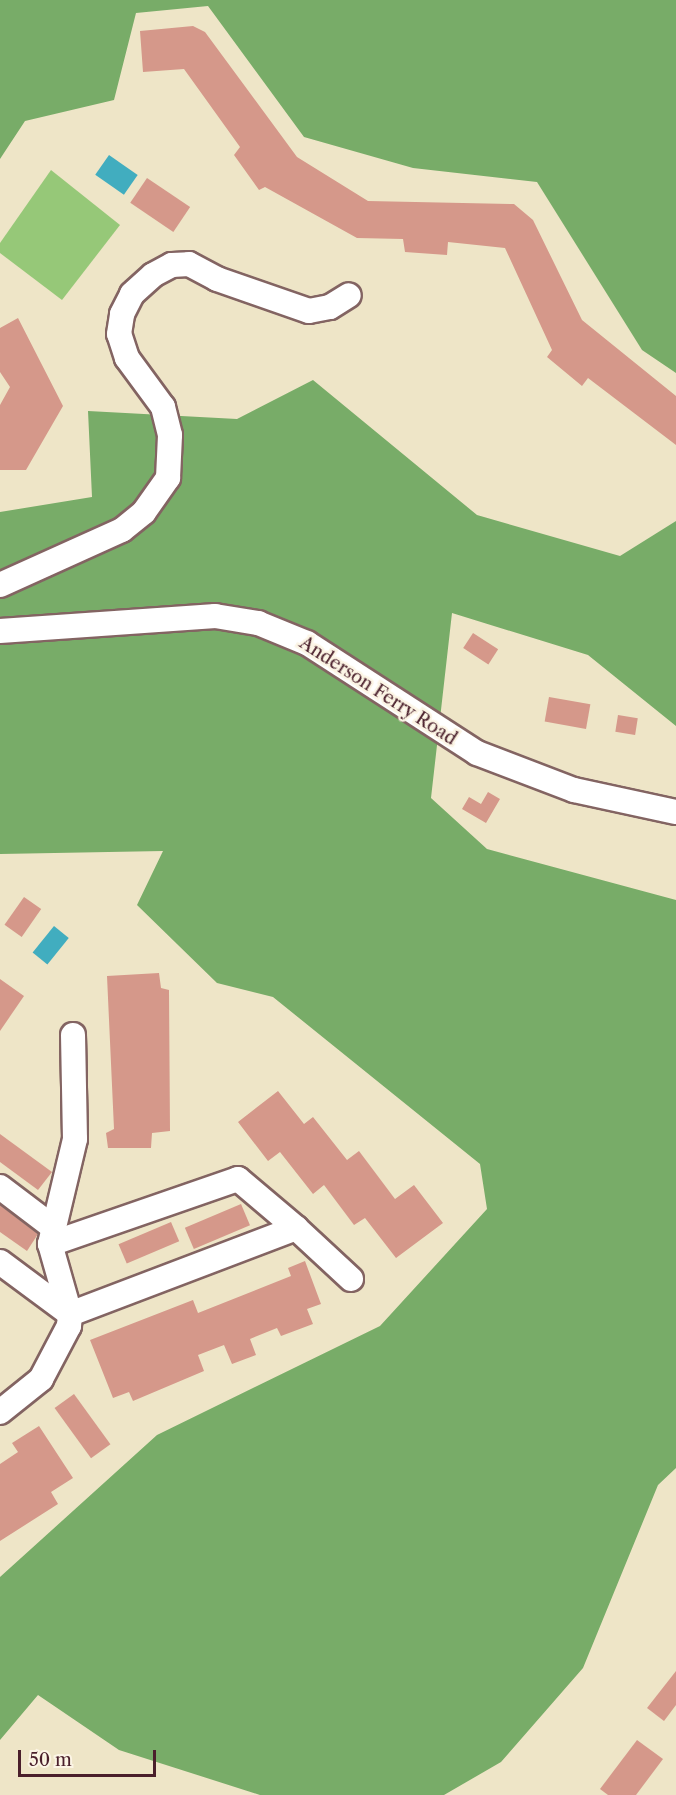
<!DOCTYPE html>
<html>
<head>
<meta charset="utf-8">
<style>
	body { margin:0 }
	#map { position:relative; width:676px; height:1795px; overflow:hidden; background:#eee5c7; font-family:"Libre Caslon Text",serif }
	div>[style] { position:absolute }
	.green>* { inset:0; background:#96c878 }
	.forest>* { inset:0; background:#78ac68 }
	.water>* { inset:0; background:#41adbf; transform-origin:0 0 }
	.building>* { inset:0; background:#d5988a; transform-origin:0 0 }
	.roads { filter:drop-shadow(2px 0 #836462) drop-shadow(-2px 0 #836462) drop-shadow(0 2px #836462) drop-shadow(0 -2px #836462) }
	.minor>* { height:24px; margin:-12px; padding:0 12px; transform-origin:12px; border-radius:12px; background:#fff }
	span { translate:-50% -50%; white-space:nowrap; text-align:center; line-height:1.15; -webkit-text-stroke:5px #fcf5e5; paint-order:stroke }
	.street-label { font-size:18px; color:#4a1f2b }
	.scale { position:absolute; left:18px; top:1750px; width:138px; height:27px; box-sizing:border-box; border:3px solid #4a1f2b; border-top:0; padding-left:8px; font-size:18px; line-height:21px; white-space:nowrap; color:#4a1f2b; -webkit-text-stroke:4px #fcf5e5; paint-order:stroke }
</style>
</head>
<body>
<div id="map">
	<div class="green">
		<i style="clip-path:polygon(51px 170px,120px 225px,62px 300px,0 253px,0 243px)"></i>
	</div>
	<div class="forest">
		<i style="clip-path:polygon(0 0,676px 0,676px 373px,642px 350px,537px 182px,413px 168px,304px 137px,208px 6px,136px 13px,114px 100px,25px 121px,0 159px)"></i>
		<i style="clip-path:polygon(313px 380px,477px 515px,620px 556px,676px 521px,676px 726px,588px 655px,452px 613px,431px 798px,487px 849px,676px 900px,676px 1468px,658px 1485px,583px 1668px,501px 1762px,444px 1795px,260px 1795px,119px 1750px,38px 1695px,0 1740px,0 1577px,157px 1435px,380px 1326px,487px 1209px,480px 1164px,273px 997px,217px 983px,137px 905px,163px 851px,0 854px,0 512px,92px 497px,88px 411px,237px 419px)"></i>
	</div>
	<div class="water">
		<i style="left:109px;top:155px;width:35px;height:24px;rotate:35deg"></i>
		<i style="left:54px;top:926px;width:19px;height:34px;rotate:39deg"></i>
	</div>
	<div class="building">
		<i style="clip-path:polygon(193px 26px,205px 32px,297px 157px,368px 201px,514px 204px,533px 220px,582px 320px,676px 396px,676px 445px,588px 378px,582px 386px,547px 357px,552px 350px,505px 248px,448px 242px,447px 255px,405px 252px,403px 239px,357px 238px,265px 187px,259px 190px,234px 155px,240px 147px,184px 69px,143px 72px,140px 31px)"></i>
		<i style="left:147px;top:178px;width:52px;height:30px;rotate:34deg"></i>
		<i style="clip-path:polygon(18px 318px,63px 406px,26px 470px,0 470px,0 405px,10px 387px,0 372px,0 328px)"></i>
		<i style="left:473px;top:633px;width:30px;height:18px;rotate:33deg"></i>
		<i style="left:549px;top:697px;width:42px;height:25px;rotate:10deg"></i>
		<i style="left:618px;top:715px;width:20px;height:17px;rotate:9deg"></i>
		<i style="clip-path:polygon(488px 792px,500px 799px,486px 823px,462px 809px,469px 797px,481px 804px)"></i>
		<i style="left:24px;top:897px;width:21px;height:34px;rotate:35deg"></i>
		<i style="clip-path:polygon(159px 973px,161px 988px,169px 990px,170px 1131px,152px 1133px,151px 1148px,108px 1148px,106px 1133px,114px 1129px,107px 976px)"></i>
		<i style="clip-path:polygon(0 979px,24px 996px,0 1031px)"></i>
		<i style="clip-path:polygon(278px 1091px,304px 1124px,313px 1117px,347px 1160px,359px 1151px,395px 1199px,414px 1185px,443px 1223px,396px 1258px,365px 1218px,354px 1225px,324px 1185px,313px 1194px,280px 1152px,268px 1161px,238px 1122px)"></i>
		<i style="clip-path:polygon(0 1134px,52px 1172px,38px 1190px,0 1162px)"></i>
		<i style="left:241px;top:1204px;width:23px;height:61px;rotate:67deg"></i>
		<i style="clip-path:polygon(0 1205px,38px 1234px,27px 1251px,0 1232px)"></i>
		<i style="left:171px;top:1222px;width:21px;height:57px;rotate:67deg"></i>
		<i style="clip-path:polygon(305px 1261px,321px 1304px,307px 1309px,313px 1324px,281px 1336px,277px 1328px,250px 1339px,256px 1355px,232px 1364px,224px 1345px,198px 1355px,204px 1371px,133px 1401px,129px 1392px,113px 1398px,90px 1340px,193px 1300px,198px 1313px,291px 1276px,288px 1268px)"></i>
		<i style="left:74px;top:1394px;width:62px;height:24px;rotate:54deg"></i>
		<i style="clip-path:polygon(39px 1426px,73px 1478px,51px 1492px,58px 1504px,0 1541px,0 1464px,18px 1452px,12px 1443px)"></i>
		<i style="clip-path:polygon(676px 1671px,676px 1705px,664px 1721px,647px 1708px)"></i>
		<i style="clip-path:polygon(637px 1740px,663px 1759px,636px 1795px,608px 1795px,600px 1789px)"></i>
	</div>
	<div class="roads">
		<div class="minor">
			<i style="left:0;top:585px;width:134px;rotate:-24.3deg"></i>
			<i style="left:122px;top:530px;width:28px;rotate:-39deg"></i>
			<i style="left:144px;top:512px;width:42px;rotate:-54.8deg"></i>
			<i style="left:168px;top:478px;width:43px;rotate:-87.3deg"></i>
			<i style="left:170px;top:435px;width:29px;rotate:-104deg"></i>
			<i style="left:163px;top:407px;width:61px;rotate:-126.3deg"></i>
			<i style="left:127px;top:358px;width:25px;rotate:-108deg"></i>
			<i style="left:119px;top:334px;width:20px;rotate:-81deg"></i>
			<i style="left:122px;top:314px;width:22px;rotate:-63deg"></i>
			<i style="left:132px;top:294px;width:28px;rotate:-42deg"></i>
			<i style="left:153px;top:275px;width:21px;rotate:-28deg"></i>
			<i style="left:172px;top:265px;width:17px;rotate:-3deg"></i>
			<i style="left:189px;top:264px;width:32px;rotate:28deg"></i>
			<i style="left:217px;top:279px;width:97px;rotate:19.2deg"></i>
			<i style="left:309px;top:311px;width:21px;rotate:-11deg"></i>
			<i style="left:330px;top:307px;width:22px;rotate:-32deg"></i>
			<i style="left:0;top:631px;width:216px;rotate:-4deg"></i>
			<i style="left:215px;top:616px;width:44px;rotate:9.2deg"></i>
			<i style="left:258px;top:623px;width:53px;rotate:22.2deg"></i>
			<i style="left:307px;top:643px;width:202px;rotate:32.9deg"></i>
			<i style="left:477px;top:753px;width:104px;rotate:20.9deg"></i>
			<i style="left:574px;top:790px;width:104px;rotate:12.2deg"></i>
			<i style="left:0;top:1187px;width:68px;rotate:37.2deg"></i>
			<i style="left:296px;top:1228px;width:75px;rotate:42.8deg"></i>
			<i style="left:0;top:1262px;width:87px;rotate:36.6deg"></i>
			<i style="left:70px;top:1314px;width:242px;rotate:-20.8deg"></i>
			<i style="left:296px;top:1228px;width:76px;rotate:-139.8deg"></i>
			<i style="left:238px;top:1179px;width:199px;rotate:160.9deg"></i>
			<i style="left:0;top:1412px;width:53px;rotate:-38.8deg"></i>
			<i style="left:41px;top:1379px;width:60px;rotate:-62.2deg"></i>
			<i style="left:69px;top:1326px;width:12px;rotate:-85deg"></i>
			<i style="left:70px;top:1314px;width:73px;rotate:-105.9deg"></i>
			<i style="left:50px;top:1244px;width:108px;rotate:-76.6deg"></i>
			<i style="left:75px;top:1139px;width:104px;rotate:-91.1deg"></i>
		</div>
	</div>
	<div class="street-label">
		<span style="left:378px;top:691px;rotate:33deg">Anderson Ferry Road</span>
	</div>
	<div class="scale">50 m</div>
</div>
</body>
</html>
